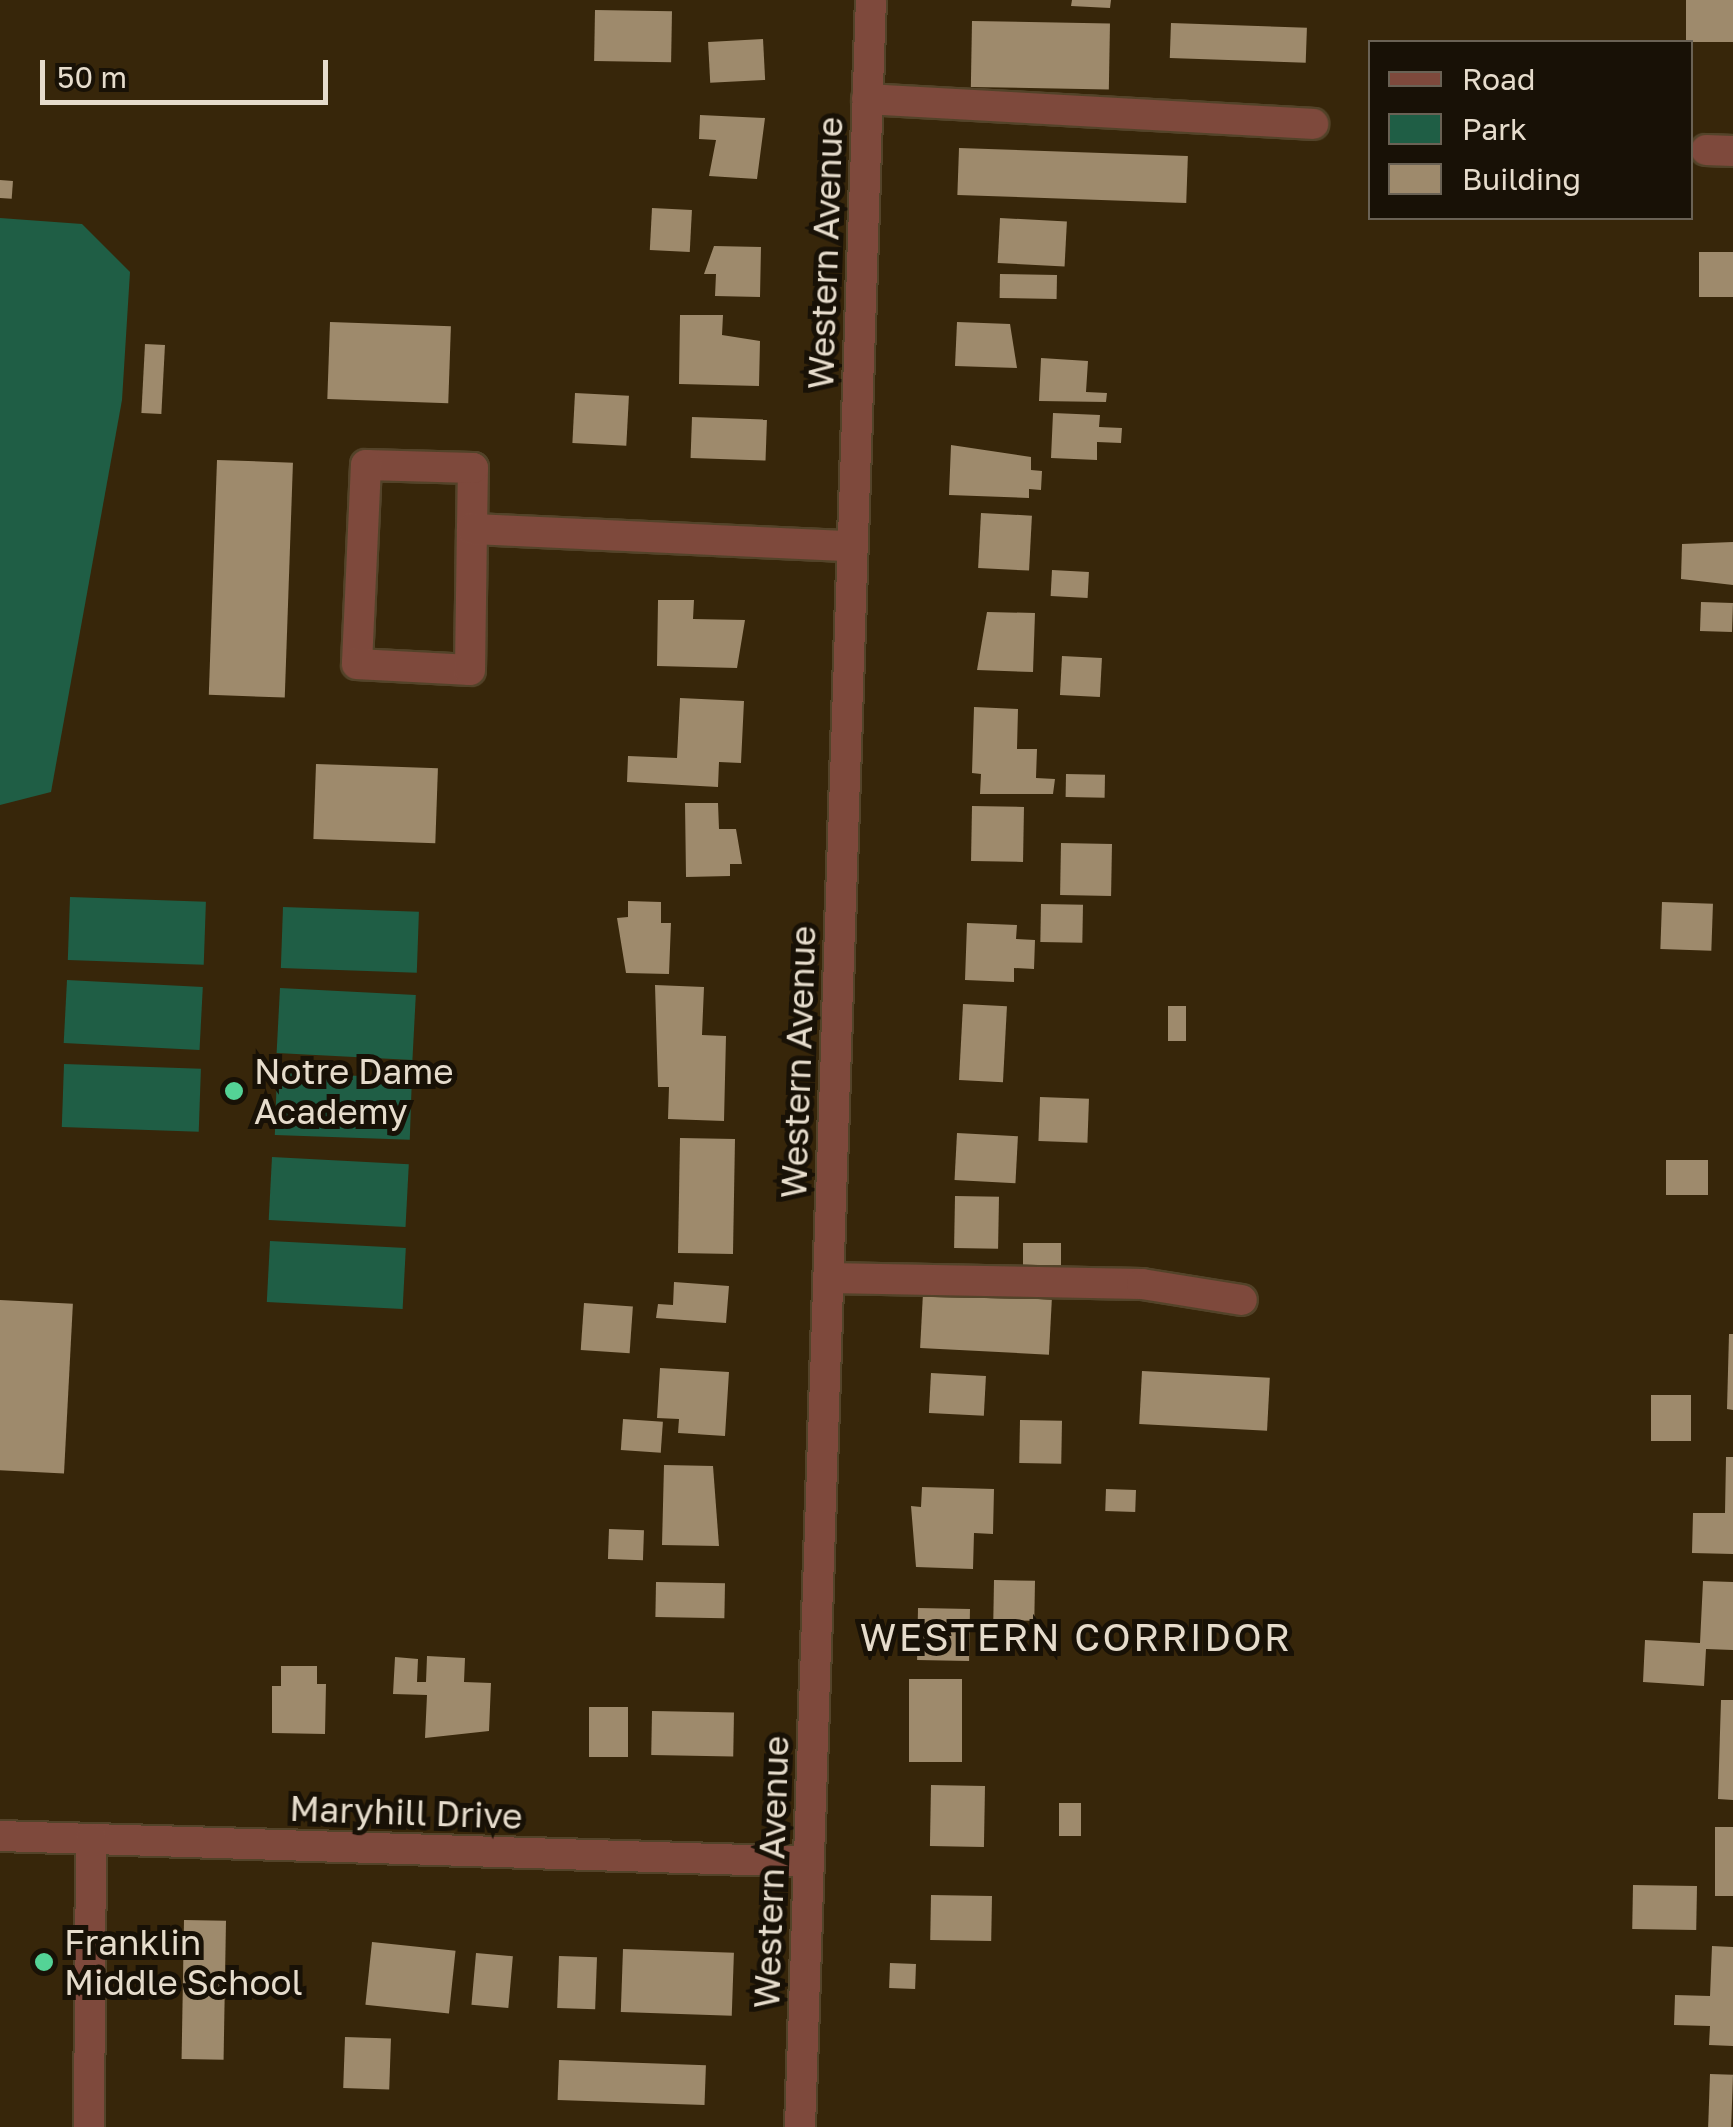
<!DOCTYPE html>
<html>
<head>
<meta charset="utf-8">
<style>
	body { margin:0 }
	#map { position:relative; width:1733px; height:2127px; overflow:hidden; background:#37260a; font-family:"Golos Text",sans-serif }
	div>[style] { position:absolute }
	.green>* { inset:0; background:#1f5e45; transform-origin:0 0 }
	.building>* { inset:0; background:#9e8a6c; transform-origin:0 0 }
	.roads { filter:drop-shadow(2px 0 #534329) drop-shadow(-2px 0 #534329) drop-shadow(0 2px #534329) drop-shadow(0 -2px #534329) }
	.minor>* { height:30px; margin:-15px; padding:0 15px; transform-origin:15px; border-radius:15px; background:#7e493c }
	.dots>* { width:28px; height:28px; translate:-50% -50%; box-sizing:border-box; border:5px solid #181106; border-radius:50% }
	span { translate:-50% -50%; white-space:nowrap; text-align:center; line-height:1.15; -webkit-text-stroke:10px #181106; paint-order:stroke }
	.street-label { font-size:35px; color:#e6dccc }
	.poi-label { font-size:35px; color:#e6dccc }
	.left { translate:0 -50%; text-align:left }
	.neighbourhood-label { font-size:38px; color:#e6dccc; letter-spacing:2.5px }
	.legend { position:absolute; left:1368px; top:40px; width:325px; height:180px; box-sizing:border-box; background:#181106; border:2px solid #6a6255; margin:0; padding:12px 18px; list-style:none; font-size:30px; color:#e6dccc }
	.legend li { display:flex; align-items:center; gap:20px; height:50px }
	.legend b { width:50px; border:2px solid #6a6255 }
	.scale { position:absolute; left:40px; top:60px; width:288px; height:45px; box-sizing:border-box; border:5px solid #e6dccc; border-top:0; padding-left:12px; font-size:30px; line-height:35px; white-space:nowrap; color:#e6dccc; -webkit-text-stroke:8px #181106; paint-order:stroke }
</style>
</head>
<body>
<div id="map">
	<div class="green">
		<i style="clip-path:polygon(0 218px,82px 224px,130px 272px,122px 400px,51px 792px,0 805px)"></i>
		<i style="left:70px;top:897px;width:136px;height:63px;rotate:2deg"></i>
		<i style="left:283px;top:907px;width:136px;height:61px;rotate:2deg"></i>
		<i style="left:67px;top:980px;width:136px;height:63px;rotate:3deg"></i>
		<i style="left:280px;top:988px;width:136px;height:65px;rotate:3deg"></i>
		<i style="left:64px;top:1064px;width:137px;height:63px;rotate:2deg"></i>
		<i style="left:277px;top:1073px;width:135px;height:62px;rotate:2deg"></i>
		<i style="left:272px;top:1157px;width:137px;height:63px;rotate:3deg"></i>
		<i style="left:270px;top:1241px;width:136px;height:61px;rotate:3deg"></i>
	</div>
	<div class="building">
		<i style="clip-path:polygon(1072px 0,1111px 0,1110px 8px,1071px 6px)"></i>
		<i style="left:1686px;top:0;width:47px;height:42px"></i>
		<i style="left:595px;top:10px;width:77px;height:51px;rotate:1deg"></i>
		<i style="left:972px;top:21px;width:138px;height:66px;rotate:1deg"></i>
		<i style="left:1171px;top:23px;width:136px;height:35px;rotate:2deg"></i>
		<i style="left:763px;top:39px;width:41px;height:55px;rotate:87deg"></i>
		<i style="clip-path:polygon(700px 115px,765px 118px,757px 179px,709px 176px,716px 140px,699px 139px)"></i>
		<i style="left:959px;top:148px;width:229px;height:47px;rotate:2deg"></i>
		<i style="left:0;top:180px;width:13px;height:18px;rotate:4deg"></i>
		<i style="left:652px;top:208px;width:40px;height:42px;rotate:3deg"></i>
		<i style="left:1000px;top:218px;width:67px;height:45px;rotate:3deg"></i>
		<i style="clip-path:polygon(714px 246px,761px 247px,760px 297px,715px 296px,716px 274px,704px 274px)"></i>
		<i style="left:1699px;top:252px;width:34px;height:45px"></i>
		<i style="left:1000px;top:274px;width:57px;height:24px;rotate:1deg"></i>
		<i style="clip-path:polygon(680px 315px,723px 315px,722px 335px,760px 341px,759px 386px,679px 384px)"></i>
		<i style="left:330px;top:322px;width:121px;height:77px;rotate:2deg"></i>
		<i style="clip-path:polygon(957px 322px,1010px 324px,1017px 368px,955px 366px)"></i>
		<i style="left:145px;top:344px;width:20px;height:69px;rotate:3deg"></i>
		<i style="clip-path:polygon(1041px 358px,1088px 361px,1086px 392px,1107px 393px,1106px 402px,1039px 401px)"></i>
		<i style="left:575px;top:393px;width:54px;height:50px;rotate:3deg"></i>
		<i style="clip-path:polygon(1053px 413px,1100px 415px,1099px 427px,1122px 428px,1121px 443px,1097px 442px,1097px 460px,1051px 458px)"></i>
		<i style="left:692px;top:417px;width:75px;height:41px;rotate:2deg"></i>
		<i style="clip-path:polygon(951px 445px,1031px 457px,1031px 470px,1042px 471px,1041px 490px,1029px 489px,1029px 498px,949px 495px)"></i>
		<i style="left:217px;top:460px;width:76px;height:235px;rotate:2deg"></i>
		<i style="left:981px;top:513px;width:51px;height:55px;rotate:3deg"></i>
		<i style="clip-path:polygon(1733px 542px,1733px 585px,1681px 579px,1682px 544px)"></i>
		<i style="left:1052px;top:570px;width:37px;height:26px;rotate:3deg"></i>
		<i style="clip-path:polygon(658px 600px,694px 600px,693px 619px,745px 620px,737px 668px,657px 666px)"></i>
		<i style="left:1701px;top:602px;width:32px;height:29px;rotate:2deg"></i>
		<i style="clip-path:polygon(987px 612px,1035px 613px,1033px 672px,977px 670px)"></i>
		<i style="left:1062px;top:656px;width:40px;height:39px;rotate:3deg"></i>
		<i style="clip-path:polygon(680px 698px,744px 701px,741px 763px,719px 762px,718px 787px,627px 782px,628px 756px,677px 758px)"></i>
		<i style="clip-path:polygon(974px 707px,1018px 709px,1017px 749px,1037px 749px,1036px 778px,1055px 779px,1053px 794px,980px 794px,981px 774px,972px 773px)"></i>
		<i style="left:316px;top:764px;width:122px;height:75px;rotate:2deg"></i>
		<i style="left:1066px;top:774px;width:39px;height:23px;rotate:1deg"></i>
		<i style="clip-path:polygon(685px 803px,718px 803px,719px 829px,736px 829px,742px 864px,730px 864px,730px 876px,686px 877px)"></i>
		<i style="left:972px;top:806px;width:52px;height:55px;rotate:1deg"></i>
		<i style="left:1061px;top:843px;width:51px;height:52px;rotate:1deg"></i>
		<i style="clip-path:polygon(628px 901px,661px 902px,661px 923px,671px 923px,669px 974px,626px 973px,617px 918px,628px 917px)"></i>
		<i style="left:1662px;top:902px;width:51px;height:47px;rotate:2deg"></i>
		<i style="left:1041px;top:904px;width:42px;height:38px;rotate:1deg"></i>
		<i style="clip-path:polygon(967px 923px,1017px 925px,1016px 939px,1035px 940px,1034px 969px,1014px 968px,1014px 982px,965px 980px)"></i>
		<i style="clip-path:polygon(655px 985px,704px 987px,702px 1035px,726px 1036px,724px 1121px,668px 1119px,669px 1087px,658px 1087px)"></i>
		<i style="left:963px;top:1004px;width:44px;height:76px;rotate:3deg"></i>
		<i style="left:1168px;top:1006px;width:18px;height:35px"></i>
		<i style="left:1040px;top:1097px;width:49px;height:44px;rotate:2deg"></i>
		<i style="left:957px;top:1133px;width:61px;height:47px;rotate:3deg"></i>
		<i style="left:680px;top:1138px;width:55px;height:115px;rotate:1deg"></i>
		<i style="left:1666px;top:1160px;width:42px;height:35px"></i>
		<i style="left:955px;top:1196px;width:44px;height:52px;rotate:1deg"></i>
		<i style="left:1023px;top:1243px;width:38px;height:32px"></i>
		<i style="clip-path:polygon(674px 1282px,729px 1286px,726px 1323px,656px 1318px,658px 1304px,673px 1305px)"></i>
		<i style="left:923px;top:1293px;width:129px;height:55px;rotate:3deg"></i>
		<i style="left:0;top:1300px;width:73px;height:170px;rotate:3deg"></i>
		<i style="left:584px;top:1303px;width:49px;height:47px;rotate:4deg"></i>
		<i style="clip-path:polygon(1729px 1334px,1733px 1334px,1733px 1410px,1727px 1409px)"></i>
		<i style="clip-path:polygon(660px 1368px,729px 1372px,725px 1436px,678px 1433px,679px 1419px,657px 1418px)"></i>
		<i style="left:1142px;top:1371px;width:128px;height:53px;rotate:3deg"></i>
		<i style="left:931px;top:1373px;width:55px;height:40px;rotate:3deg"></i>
		<i style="left:1651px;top:1395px;width:40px;height:46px"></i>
		<i style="left:623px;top:1419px;width:40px;height:31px;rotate:4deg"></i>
		<i style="left:1020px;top:1420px;width:42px;height:43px;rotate:1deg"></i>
		<i style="clip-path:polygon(1726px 1457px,1733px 1457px,1733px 1554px,1692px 1553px,1693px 1513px,1725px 1513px)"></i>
		<i style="clip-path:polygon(664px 1465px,713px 1466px,719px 1546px,662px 1545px)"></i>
		<i style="clip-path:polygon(922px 1487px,994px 1489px,993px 1534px,974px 1533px,973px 1569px,916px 1567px,911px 1506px,921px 1507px)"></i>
		<i style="left:1106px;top:1489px;width:30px;height:22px;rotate:2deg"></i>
		<i style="left:609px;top:1529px;width:35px;height:30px;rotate:2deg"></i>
		<i style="left:994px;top:1580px;width:41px;height:40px;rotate:1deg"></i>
		<i style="clip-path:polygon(1703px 1581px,1733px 1582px,1733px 1650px,1706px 1649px,1704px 1686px,1643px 1682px,1645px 1640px,1700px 1643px)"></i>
		<i style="left:656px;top:1582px;width:69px;height:35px;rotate:1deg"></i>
		<i style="left:918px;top:1608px;width:52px;height:52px;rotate:1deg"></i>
		<i style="clip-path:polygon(427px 1656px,465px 1658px,464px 1682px,491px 1683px,489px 1731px,425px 1738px,427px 1695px,393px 1694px,395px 1657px,418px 1659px,417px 1682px,426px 1682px)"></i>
		<i style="clip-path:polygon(281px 1666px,317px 1666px,317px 1684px,326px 1684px,325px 1734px,272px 1733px,272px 1686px,281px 1686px)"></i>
		<i style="left:909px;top:1679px;width:53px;height:83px"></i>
		<i style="clip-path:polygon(1721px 1700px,1733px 1700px,1733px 1800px,1718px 1799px)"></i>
		<i style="left:589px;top:1707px;width:39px;height:50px"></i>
		<i style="left:652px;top:1711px;width:82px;height:44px;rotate:1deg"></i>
		<i style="left:931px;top:1785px;width:54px;height:61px;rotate:1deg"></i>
		<i style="left:1059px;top:1803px;width:22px;height:33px"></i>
		<i style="left:1715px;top:1827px;width:18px;height:69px"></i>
		<i style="left:1633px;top:1885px;width:64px;height:44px;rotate:1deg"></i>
		<i style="left:931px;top:1895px;width:61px;height:45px;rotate:1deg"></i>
		<i style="left:184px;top:1920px;width:42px;height:139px;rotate:1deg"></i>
		<i style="left:372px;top:1942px;width:84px;height:63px;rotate:6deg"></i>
		<i style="clip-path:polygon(1712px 1946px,1733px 1947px,1733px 2046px,1709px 2045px,1710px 2026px,1674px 2025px,1675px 1995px,1710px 1996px)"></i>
		<i style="left:623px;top:1949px;width:111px;height:63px;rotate:2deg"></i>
		<i style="left:476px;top:1953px;width:37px;height:52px;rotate:5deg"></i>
		<i style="left:559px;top:1956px;width:38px;height:52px;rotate:2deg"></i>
		<i style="left:890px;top:1963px;width:26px;height:25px;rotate:2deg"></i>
		<i style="left:345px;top:2037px;width:46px;height:51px;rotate:2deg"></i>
		<i style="left:559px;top:2060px;width:147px;height:40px;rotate:2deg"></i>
		<i style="left:1710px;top:2074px;width:23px;height:53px;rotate:2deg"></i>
	</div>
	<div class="roads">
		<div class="minor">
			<i style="left:867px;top:99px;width:447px;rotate:3.2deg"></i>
			<i style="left:1706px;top:150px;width:27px;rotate:2deg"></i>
			<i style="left:472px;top:529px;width:61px;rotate:-89.1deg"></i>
			<i style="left:473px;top:468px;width:107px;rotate:-178.4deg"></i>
			<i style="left:366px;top:465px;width:199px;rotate:92.6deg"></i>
			<i style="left:357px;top:664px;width:113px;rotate:3deg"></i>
			<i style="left:470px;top:670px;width:141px;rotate:-89.2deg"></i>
			<i style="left:472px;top:529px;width:380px;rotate:2.6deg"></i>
			<i style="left:829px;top:1278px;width:313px;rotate:1.1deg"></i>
			<i style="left:1142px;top:1284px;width:101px;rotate:9.1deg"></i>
			<i style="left:0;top:1836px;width:809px;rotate:1.84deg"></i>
			<i style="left:89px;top:2127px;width:288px;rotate:-89.6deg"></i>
			<i style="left:800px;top:2127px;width:2128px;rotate:-88.09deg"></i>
		</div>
	</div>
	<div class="dots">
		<i style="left:234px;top:1091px;background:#54d396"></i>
		<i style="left:44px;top:1962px;background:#54d396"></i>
	</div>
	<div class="street-label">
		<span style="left:825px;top:253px;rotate:-88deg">Western Avenue</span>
		<span style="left:798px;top:1062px;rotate:-88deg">Western Avenue</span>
		<span style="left:406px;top:1812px;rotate:2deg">Maryhill Drive</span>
		<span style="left:771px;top:1872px;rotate:-88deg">Western Avenue</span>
	</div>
	<div class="poi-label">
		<span class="left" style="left:254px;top:1091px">Notre Dame<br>Academy</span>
		<span class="left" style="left:64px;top:1962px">Franklin<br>Middle School</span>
	</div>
	<div class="neighbourhood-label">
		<span style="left:1076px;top:1637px">WESTERN CORRIDOR</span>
	</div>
	<ul class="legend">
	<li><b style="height:12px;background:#7e493c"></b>Road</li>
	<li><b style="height:28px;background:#1f5e45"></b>Park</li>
	<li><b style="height:28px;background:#9e8a6c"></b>Building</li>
	</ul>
	<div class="scale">50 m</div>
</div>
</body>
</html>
